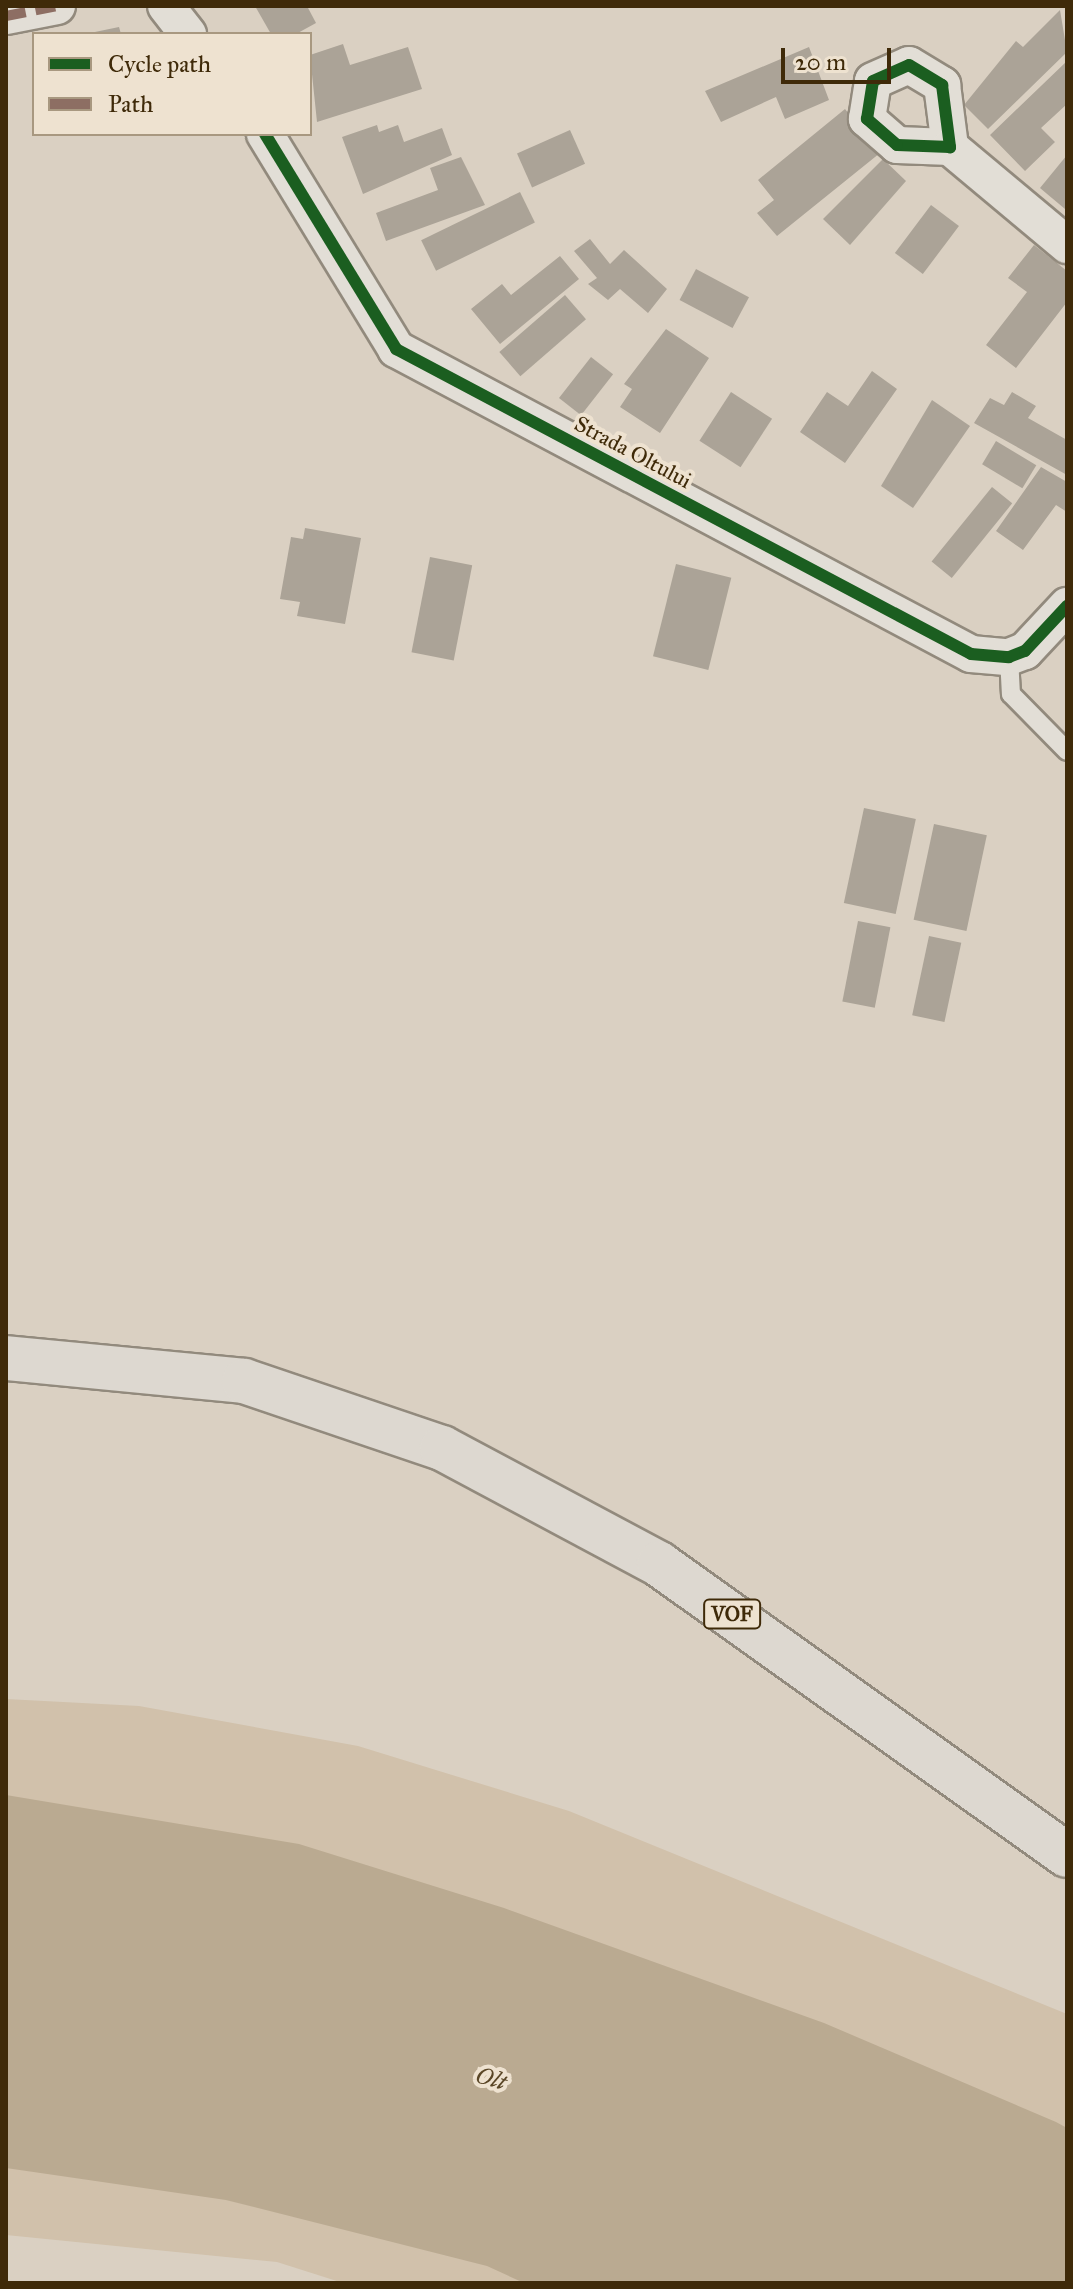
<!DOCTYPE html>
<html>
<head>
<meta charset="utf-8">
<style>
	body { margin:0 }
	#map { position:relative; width:1073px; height:2289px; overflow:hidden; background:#dad0c2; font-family:"IM FELL Great Primer",serif }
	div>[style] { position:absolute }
	.green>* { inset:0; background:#d1c1ab }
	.water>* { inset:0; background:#baaa91 }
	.building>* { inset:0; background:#aba397; transform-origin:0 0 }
	.roads { filter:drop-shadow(2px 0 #928a7d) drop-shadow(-2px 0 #928a7d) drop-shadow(0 2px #928a7d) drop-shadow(0 -2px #928a7d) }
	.lane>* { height:18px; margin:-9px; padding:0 9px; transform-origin:9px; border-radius:9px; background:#e2ded6 }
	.street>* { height:36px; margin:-18px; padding:0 18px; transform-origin:18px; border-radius:18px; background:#e2ded6 }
	.highway>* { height:44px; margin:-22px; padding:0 22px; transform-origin:22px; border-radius:22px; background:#ddd8d0 }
	.quiet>* { height:10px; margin-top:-5px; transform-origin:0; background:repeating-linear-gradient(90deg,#8d6e63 0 20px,transparent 0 30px) }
	.cycleway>* { height:12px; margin:-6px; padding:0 6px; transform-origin:6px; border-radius:6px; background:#1b5e20 }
	span { translate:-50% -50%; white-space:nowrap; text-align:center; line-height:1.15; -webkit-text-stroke:8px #eee2d0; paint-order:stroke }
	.shield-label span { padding:2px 6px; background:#eee2d0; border:2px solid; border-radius:6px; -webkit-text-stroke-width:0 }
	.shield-label { font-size:20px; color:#3f2a09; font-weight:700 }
	.street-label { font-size:22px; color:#3f2a09 }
	.water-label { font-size:24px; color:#5a4626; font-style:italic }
	.frame { position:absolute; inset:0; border:8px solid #3f2a09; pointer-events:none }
	.legend { position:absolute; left:32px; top:32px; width:280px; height:104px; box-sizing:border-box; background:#eee2d0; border:2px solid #a89880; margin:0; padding:10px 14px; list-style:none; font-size:24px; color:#3f2a09 }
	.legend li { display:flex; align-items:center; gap:16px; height:40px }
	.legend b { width:40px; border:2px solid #a89880 }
	.scale { position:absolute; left:781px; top:48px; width:110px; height:36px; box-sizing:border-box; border:4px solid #3f2a09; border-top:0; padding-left:10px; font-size:24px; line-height:28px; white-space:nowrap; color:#3f2a09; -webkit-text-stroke:6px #eee2d0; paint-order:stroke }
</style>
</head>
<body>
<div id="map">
	<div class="green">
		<i style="clip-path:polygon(6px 1699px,139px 1706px,358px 1746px,569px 1811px,1067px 2014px,1067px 2283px,343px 2283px,277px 2262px,6px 2235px)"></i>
	</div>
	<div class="water">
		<i style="clip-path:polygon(6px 1795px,299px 1844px,504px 1908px,824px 2023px,1056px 2122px,1067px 2128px,1067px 2283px,524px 2283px,487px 2266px,226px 2200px,6px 2168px)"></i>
	</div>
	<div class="building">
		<i style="clip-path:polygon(255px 6px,307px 6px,316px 23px,296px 34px,271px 34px)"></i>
		<i style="clip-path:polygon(1060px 10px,1067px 52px,988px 129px,964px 105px,1016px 41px,1023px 47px)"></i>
		<i style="clip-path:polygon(119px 27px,121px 34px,90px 34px,90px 33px)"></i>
		<i style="clip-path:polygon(343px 44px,350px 65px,408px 47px,422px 89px,317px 122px,310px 55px)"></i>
		<i style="clip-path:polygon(809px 47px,829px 100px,785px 119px,776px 97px,721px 122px,705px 91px)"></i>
		<i style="clip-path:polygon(1067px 61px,1067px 104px,1041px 128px,1055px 142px,1025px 171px,990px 135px)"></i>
		<i style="clip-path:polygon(845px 109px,880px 153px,777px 236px,757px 213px,774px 200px,758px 180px)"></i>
		<i style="clip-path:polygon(377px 125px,379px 132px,398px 125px,404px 142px,442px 128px,452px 155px,363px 194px,342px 137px)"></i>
		<i style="left:570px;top:130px;width:37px;height:58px;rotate:66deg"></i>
		<i style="clip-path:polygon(1067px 155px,1067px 206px,1065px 209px,1040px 188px)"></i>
		<i style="clip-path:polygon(461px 157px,485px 205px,386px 241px,376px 213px,438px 190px,430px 168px)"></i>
		<i style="clip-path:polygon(883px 159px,906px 181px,850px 245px,823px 219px)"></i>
		<i style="left:520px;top:192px;width:34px;height:110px;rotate:64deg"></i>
		<i style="left:931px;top:205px;width:35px;height:60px;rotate:37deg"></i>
		<i style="clip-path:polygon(590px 239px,610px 264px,624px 250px,667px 289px,648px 313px,620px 289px,608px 300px,588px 284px,597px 278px,574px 251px)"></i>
		<i style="clip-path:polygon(1034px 245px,1067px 271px,1067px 302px,1016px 368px,986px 345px,1027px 292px,1008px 278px)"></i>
		<i style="clip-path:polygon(560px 256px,579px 279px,500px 344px,471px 309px,502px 284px,511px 295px)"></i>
		<i style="left:696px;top:269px;width:60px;height:35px;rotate:28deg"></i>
		<i style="left:565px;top:295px;width:32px;height:87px;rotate:49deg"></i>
		<i style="clip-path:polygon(666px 329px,709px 358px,660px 433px,620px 407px,632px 389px,624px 384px)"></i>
		<i style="left:591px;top:357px;width:28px;height:52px;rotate:38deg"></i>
		<i style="clip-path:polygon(872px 371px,897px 389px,845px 463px,800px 432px,827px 392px,848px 406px)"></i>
		<i style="left:731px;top:392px;width:49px;height:58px;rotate:33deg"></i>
		<i style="clip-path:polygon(1012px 392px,1036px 406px,1028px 418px,1067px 440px,1067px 475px,974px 423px,990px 398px,1004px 405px)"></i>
		<i style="clip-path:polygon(932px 400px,970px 426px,913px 508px,881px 486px)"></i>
		<i style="left:996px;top:441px;width:47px;height:27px;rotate:31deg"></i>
		<i style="clip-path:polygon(1041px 467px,1067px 482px,1067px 512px,1056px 505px,1023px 550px,996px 531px)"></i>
		<i style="left:992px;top:487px;width:26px;height:96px;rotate:39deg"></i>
		<i style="clip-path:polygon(305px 528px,361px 538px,345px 624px,297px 616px,300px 602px,280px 599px,291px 537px,303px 539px)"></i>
		<i style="left:430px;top:557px;width:43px;height:97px;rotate:11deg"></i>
		<i style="left:676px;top:564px;width:57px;height:95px;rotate:14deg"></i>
		<i style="left:864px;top:808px;width:53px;height:97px;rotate:12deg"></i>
		<i style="left:934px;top:824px;width:54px;height:98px;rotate:12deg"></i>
		<i style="left:858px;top:921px;width:33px;height:82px;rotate:11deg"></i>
		<i style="left:929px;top:936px;width:33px;height:81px;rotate:12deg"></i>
	</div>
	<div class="roads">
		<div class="lane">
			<i style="left:1009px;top:657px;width:37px;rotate:87deg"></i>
			<i style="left:1011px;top:694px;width:80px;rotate:45.5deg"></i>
		</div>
		<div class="street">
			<i style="left:166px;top:6px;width:36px;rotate:52deg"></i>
			<i style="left:6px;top:16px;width:52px;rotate:-11.1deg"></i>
			<i style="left:909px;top:65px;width:39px;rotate:31deg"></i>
			<i style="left:942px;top:85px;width:63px;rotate:82.6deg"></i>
			<i style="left:950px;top:147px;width:53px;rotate:-177.8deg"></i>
			<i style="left:897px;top:145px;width:40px;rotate:-139deg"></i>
			<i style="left:867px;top:119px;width:38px;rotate:-81deg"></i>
			<i style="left:873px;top:81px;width:39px;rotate:-24deg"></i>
			<i style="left:265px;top:134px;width:252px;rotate:58.6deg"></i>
			<i style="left:396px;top:349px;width:651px;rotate:27.94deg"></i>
			<i style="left:971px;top:654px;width:38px;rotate:5deg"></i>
			<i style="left:1009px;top:657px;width:17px;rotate:-21deg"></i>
			<i style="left:1025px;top:651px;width:62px;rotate:-47deg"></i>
			<i style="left:950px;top:147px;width:153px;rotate:39.9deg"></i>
		</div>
		<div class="highway">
			<i style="left:6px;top:1358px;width:239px;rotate:5.5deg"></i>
			<i style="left:244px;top:1381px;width:209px;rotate:18.7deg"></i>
			<i style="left:442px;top:1448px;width:246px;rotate:28.1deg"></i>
			<i style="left:659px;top:1564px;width:501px;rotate:35.5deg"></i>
		</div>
	</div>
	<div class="quiet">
		<i style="left:6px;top:16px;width:52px;rotate:-11.1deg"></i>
	</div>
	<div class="cycleway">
		<i style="left:909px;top:65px;width:39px;rotate:31deg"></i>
		<i style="left:942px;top:85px;width:63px;rotate:82.6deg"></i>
		<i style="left:950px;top:147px;width:53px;rotate:-177.8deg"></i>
		<i style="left:897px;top:145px;width:40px;rotate:-139deg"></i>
		<i style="left:867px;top:119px;width:38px;rotate:-81deg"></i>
		<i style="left:873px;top:81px;width:39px;rotate:-24deg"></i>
		<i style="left:265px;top:134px;width:252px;rotate:58.6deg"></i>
		<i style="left:396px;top:349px;width:651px;rotate:27.94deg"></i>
		<i style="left:971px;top:654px;width:38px;rotate:5deg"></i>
		<i style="left:1009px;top:657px;width:17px;rotate:-21deg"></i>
		<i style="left:1025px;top:651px;width:62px;rotate:-47deg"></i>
	</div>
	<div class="shield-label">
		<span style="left:732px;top:1614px">VOF</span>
	</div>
	<div class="street-label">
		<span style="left:633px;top:452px;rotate:28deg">Strada Oltului</span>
	</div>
	<div class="water-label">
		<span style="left:491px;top:2079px;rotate:17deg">Olt</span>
	</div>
	<div class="frame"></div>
	<ul class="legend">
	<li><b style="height:10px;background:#1b5e20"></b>Cycle path</li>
	<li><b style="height:10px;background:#8d6e63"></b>Path</li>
	</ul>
	<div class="scale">20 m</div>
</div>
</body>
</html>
